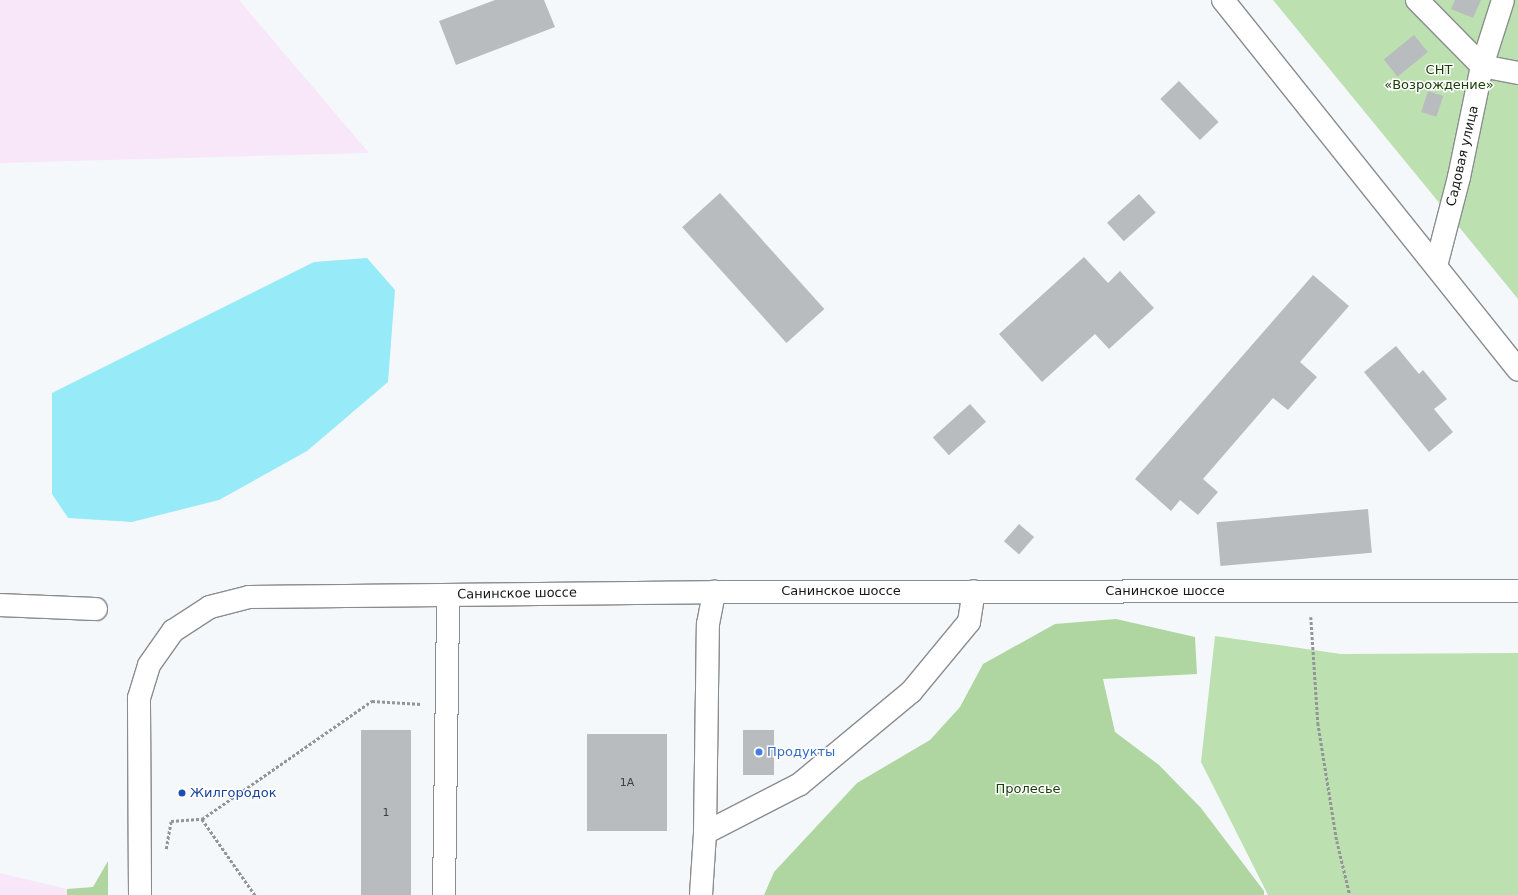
<!DOCTYPE html>
<html>
<head>
<meta charset="utf-8">
<style>
	body { margin:0 }
	#map { position:relative; width:1518px; height:895px; overflow:hidden; background:#f5f8fa; font-family:"DejaVu Sans",sans-serif }
	div>[style] { position:absolute }
	.education>* { inset:0; background:#f8e7f9 }
	.green>* { inset:0; background:#bce0b0 }
	.forest>* { inset:0; background:#afd6a1 }
	.water>* { inset:0; background:#97eaf8 }
	.building>* { inset:0; background:#b9bcbe; transform-origin:0 0 }
	.path>* { height:2.5px; margin-top:-1.25px; transform-origin:0; background:repeating-linear-gradient(90deg,#939597 0 3px,transparent 0 5px) }
	.roads { filter:drop-shadow(1px 0 #8a8d8f) drop-shadow(-1px 0 #8a8d8f) drop-shadow(0 1px #8a8d8f) drop-shadow(0 -1px #8a8d8f) }
	.minor>* { height:22px; margin:-11px; padding:0 11px; transform-origin:11px; border-radius:11px; background:#fff }
	.dots>* { width:11px; height:11px; translate:-50% -50%; box-sizing:border-box; border:2px solid #fff; border-radius:50% }
	span { translate:-50% -50%; white-space:nowrap; text-align:center; line-height:1.15; -webkit-text-stroke:3px #fff; paint-order:stroke }
	.number-label { font-size:11px; color:#3f4042 }
	.number-label span { -webkit-text-stroke-width:0 }
	.park-label { font-size:13px; color:#1b400a }
	.street-label { font-size:13px; color:#161718 }
	.shop-label { font-size:13px; color:#366cbe }
	.left { translate:0 -50%; text-align:left }
	.transit-label { font-size:13px; color:#164399 }
</style>
</head>
<body>
<div id="map">
	<div class="education">
		<i style="clip-path:polygon(0 0,239px 0,369px 153px,0 163px)"></i>
		<i style="clip-path:polygon(0 873px,67px 889px,67px 895px,0 895px)"></i>
	</div>
	<div class="green">
		<i style="clip-path:polygon(1273px 0,1518px 0,1518px 299px)"></i>
		<i style="clip-path:polygon(1215px 636px,1341px 654px,1518px 653px,1518px 895px,1268px 895px,1201px 762px)"></i>
	</div>
	<div class="forest">
		<i style="clip-path:polygon(1116px 619px,1195px 637px,1197px 674px,1103px 679px,1115px 732px,1159px 765px,1201px 808px,1264px 891px,1264px 895px,764px 895px,774px 872px,857px 783px,930px 740px,960px 707px,983px 664px,1055px 624px)"></i>
		<i style="clip-path:polygon(108px 861px,108px 895px,67px 895px,67px 889px,93px 887px)"></i>
	</div>
	<div class="water">
		<i style="clip-path:polygon(367px 258px,395px 290px,388px 382px,307px 451px,219px 500px,132px 522px,68px 518px,52px 494px,52px 393px,314px 262px)"></i>
	</div>
	<div class="building">
		<i style="clip-path:polygon(495px 0,544px 0,555px 27px,456px 65px,439px 21px)"></i>
		<i style="clip-path:polygon(1455px 0,1481px 0,1473px 18px,1451px 9px)"></i>
		<i style="left:1414px;top:35px;width:22px;height:39px;rotate:51deg"></i>
		<i style="left:1179px;top:81px;width:57px;height:26px;rotate:46deg"></i>
		<i style="left:1428px;top:91px;width:16px;height:22px;rotate:18deg"></i>
		<i style="left:720px;top:193px;width:156px;height:51px;rotate:48deg"></i>
		<i style="left:1139px;top:194px;width:25px;height:43px;rotate:48deg"></i>
		<i style="clip-path:polygon(1084px 257px,1108px 283px,1120px 271px,1154px 308px,1109px 349px,1095px 334px,1042px 382px,999px 334px)"></i>
		<i style="clip-path:polygon(1313px 275px,1349px 306px,1300px 362px,1317px 377px,1288px 410px,1273px 398px,1203px 479px,1218px 492px,1198px 515px,1180px 500px,1171px 511px,1135px 479px)"></i>
		<i style="clip-path:polygon(1396px 346px,1419px 374px,1423px 370px,1447px 399px,1434px 409px,1453px 432px,1429px 452px,1364px 372px)"></i>
		<i style="left:970px;top:404px;width:24px;height:50px;rotate:48deg"></i>
		<i style="left:1368px;top:509px;width:44px;height:152px;rotate:85deg"></i>
		<i style="left:1019px;top:524px;width:20px;height:23px;rotate:41deg"></i>
		<i style="left:361px;top:730px;width:50px;height:165px"></i>
		<i style="left:743px;top:730px;width:31px;height:45px"></i>
		<i style="left:667px;top:734px;width:97px;height:80px;rotate:90deg"></i>
	</div>
	<div class="path">
		<i style="left:1311px;top:617px;width:106px;rotate:86.2deg"></i>
		<i style="left:1318px;top:723px;width:120px;rotate:80.9deg"></i>
		<i style="left:1337px;top:841px;width:56px;rotate:76.5deg"></i>
		<i style="left:202px;top:819px;width:93px;rotate:55.1deg"></i>
		<i style="left:166px;top:849px;width:28px;rotate:-80deg"></i>
		<i style="left:171px;top:821px;width:31px;rotate:-4deg"></i>
		<i style="left:202px;top:819px;width:207px;rotate:-34.8deg"></i>
		<i style="left:372px;top:701px;width:50px;rotate:3.4deg"></i>
	</div>
	<div class="roads">
		<div class="minor">
			<i style="left:1223px;top:0;width:473px;rotate:51.4deg"></i>
			<i style="left:1417px;top:0;width:93px;rotate:45.4deg"></i>
			<i style="left:1482px;top:66px;width:37px;rotate:11deg"></i>
			<i style="left:1436px;top:266px;width:92px;rotate:-75.5deg"></i>
			<i style="left:1459px;top:177px;width:113px;rotate:-78.3deg"></i>
			<i style="left:1482px;top:66px;width:69px;rotate:-72.3deg"></i>
			<i style="left:0;top:605px;width:96px;rotate:2.4deg"></i>
			<i style="left:705px;top:833px;width:107px;rotate:-27.3deg"></i>
			<i style="left:800px;top:784px;width:144px;rotate:-39.7deg"></i>
			<i style="left:911px;top:692px;width:91px;rotate:-50.4deg"></i>
			<i style="left:969px;top:622px;width:31px;rotate:-81deg"></i>
			<i style="left:140px;top:895px;width:197px;rotate:-90.3deg"></i>
			<i style="left:139px;top:698px;width:34px;rotate:-73deg"></i>
			<i style="left:149px;top:665px;width:42px;rotate:-54.8deg"></i>
			<i style="left:173px;top:631px;width:44px;rotate:-33deg"></i>
			<i style="left:210px;top:607px;width:40px;rotate:-14.4deg"></i>
			<i style="left:249px;top:597px;width:476px;rotate:-0.6deg"></i>
			<i style="left:725px;top:592px;width:793px;rotate:-0.07deg"></i>
			<i style="left:444px;top:895px;width:300px;rotate:-89.2deg"></i>
			<i style="left:701px;top:895px;width:62px;rotate:-86.3deg"></i>
			<i style="left:705px;top:833px;width:209px;rotate:-89.2deg"></i>
			<i style="left:708px;top:624px;width:33px;rotate:-79deg"></i>
		</div>
	</div>
	<div class="dots">
		<i style="left:759px;top:752px;background:#3f7fe0"></i>
		<i style="left:182px;top:793px;background:#1a4fb4"></i>
	</div>
	<div class="number-label">
		<span style="left:627px;top:783px">1А</span>
		<span style="left:386px;top:813px">1</span>
	</div>
	<div class="park-label">
		<span style="left:1439px;top:78px">СНТ<br>«Возрождение»</span>
		<span style="left:1028px;top:789px">Пролесье</span>
	</div>
	<div class="street-label">
		<span style="left:1463px;top:156px;rotate:-77deg">Садовая улица</span>
		<span style="left:841px;top:591px">Санинское шоссе</span>
		<span style="left:1165px;top:591px">Санинское шоссе</span>
		<span style="left:517px;top:594px;rotate:-1deg">Санинское шоссе</span>
	</div>
	<div class="shop-label">
		<span class="left" style="left:767px;top:752px">Продукты</span>
	</div>
	<div class="transit-label">
		<span class="left" style="left:190px;top:793px">Жилгородок</span>
	</div>
</div>
</body>
</html>
